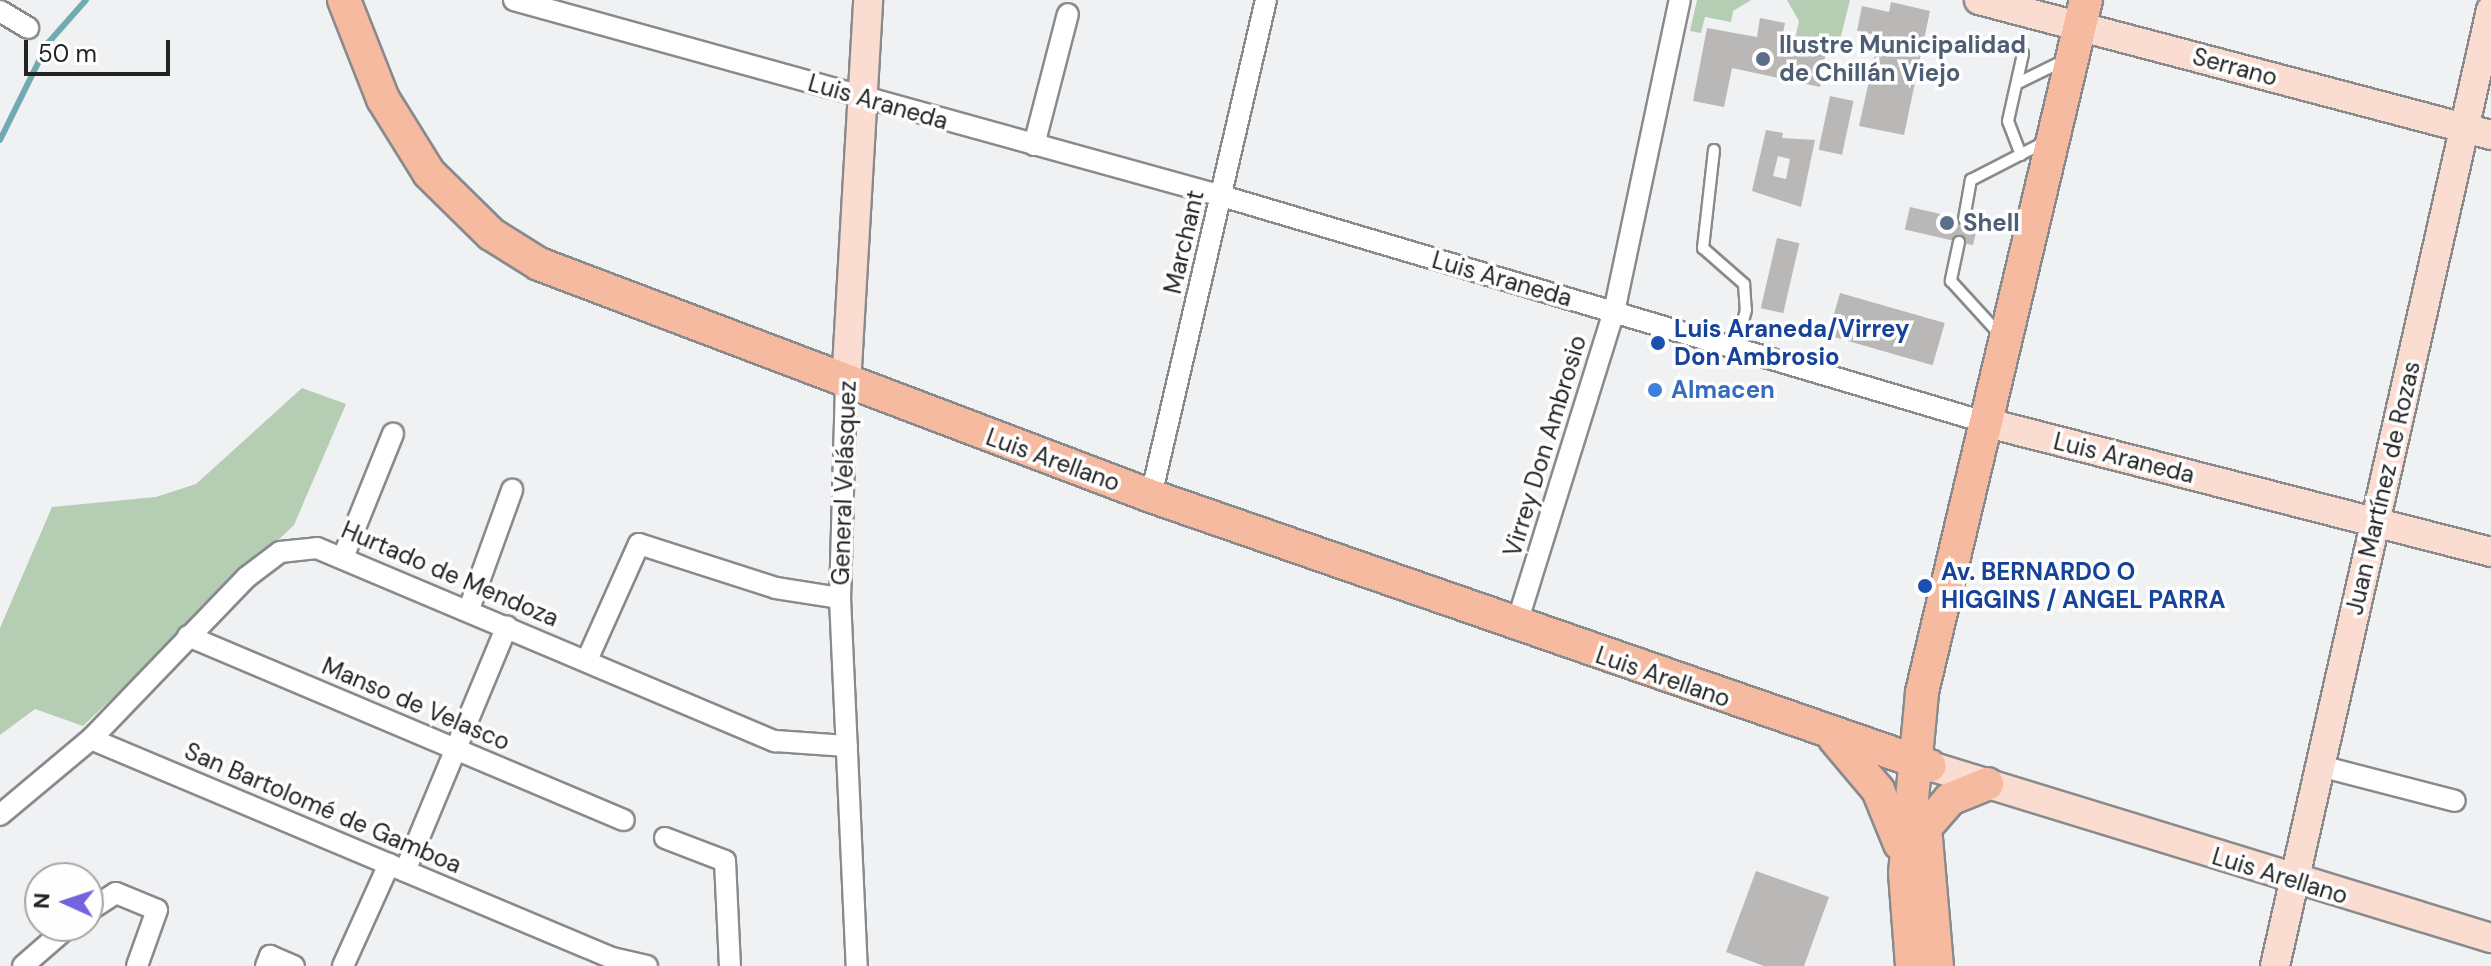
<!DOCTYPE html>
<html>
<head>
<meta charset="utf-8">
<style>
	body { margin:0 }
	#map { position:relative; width:2491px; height:966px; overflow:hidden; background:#eff1f3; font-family:"DM Sans",sans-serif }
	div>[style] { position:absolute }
	.green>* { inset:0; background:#b5cdb3 }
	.stream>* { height:6px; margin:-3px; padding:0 3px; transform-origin:3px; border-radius:3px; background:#71abb2 }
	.building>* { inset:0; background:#bab7b7; transform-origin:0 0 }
	.roads { filter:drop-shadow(2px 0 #888a8c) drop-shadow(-2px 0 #888a8c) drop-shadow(0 2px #888a8c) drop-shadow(0 -2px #888a8c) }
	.lane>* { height:10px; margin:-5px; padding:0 5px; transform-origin:5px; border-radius:5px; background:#fff }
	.street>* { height:20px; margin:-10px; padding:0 10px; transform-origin:10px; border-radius:10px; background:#fff }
	.secondary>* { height:28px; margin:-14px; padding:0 14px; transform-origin:14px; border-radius:14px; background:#fadcd0 }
	.primary>* { height:32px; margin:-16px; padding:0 16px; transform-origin:16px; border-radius:16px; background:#f6baa0 }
	.dots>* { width:22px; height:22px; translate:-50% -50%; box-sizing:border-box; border:4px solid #fefeff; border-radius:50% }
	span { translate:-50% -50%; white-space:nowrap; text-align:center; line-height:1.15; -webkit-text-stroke:7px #fefeff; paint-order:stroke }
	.service-label { font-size:24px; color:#4e5e75; font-weight:700 }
	.left { translate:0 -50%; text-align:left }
	.street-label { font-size:24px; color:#222323 }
	.transit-label { font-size:24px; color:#164399; font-weight:700 }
	.shop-label { font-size:24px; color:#366cbe; font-weight:700 }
	.north { position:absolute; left:24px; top:862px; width:80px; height:80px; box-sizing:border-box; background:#fefeff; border:2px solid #a6a6a7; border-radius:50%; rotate:273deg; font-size:22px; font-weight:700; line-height:32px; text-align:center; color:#222323 }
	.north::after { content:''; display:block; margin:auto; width:28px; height:36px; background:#7463de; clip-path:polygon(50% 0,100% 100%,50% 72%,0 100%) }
	.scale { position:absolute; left:24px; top:40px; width:146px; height:36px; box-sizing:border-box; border:4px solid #222323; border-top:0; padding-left:10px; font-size:24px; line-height:28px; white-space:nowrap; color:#222323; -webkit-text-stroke:6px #fefeff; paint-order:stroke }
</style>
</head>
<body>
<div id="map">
	<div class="green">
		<i style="clip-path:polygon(1697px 0,1751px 0,1733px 11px,1731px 22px,1705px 17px,1701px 33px,1690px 31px)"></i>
		<i style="clip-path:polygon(1787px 0,1850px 0,1838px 48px,1795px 39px,1799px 21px)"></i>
		<i style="clip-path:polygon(302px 388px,346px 404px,294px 525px,83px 726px,35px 709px,0 735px,0 628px,52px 507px,156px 497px,196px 484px)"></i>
	</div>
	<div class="stream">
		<i style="left:0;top:140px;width:108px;rotate:-63.7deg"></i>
		<i style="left:48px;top:43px;width:57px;rotate:-48.5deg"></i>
	</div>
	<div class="building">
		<i style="clip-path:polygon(1891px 2px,1930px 11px,1904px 135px,1859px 126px,1879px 36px,1857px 31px,1862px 6px,1889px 12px)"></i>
		<i style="clip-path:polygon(1760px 18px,1785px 23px,1781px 42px,1826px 51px,1820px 87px,1732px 68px,1724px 107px,1693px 101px,1707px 28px,1757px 37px)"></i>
		<i style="left:1830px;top:96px;width:24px;height:55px;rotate:12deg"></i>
		<i style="clip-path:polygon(evenodd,1766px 130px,1783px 133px,1782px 138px,1815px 140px,1801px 207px,1752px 191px,1766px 130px,1778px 156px,1790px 159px,1786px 179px,1773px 176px,1778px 156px)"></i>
		<i style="left:1910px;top:207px;width:70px;height:23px;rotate:13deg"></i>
		<i style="left:1777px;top:238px;width:23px;height:72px;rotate:13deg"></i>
		<i style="left:1840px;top:293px;width:109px;height:44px;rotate:16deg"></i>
		<i style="clip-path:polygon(1756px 871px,1829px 897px,1804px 966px,1764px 966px,1726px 952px)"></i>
	</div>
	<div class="roads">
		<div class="lane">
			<i style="left:2018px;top:83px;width:50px;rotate:-26.1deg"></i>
			<i style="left:1714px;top:150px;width:99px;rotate:96.4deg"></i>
			<i style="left:1703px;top:248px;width:55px;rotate:41.3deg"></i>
			<i style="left:1744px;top:284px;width:26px;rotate:86deg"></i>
			<i style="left:1746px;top:310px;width:39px;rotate:105deg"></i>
			<i style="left:2021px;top:155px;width:36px;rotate:-111deg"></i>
			<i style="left:2008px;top:121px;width:69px;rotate:-77.4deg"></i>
			<i style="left:1964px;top:219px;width:40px;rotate:-80deg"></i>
			<i style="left:1971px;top:180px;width:83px;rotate:-27.2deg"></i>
			<i style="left:1959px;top:242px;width:40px;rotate:102deg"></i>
			<i style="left:1951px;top:281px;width:74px;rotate:47.7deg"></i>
		</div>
		<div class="street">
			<i style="left:514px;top:0;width:735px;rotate:15.47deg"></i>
			<i style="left:1222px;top:196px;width:799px;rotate:16.51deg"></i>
			<i style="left:0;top:11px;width:33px;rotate:31deg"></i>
			<i style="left:1034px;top:145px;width:135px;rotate:-75.5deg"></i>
			<i style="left:846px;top:385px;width:213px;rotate:91.6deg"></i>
			<i style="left:840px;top:598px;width:368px;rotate:87.4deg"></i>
			<i style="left:1151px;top:496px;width:509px;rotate:-76.95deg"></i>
			<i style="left:344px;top:555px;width:131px;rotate:-68deg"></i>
			<i style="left:469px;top:609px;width:127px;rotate:-70.1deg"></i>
			<i style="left:1516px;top:626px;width:329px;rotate:-72.7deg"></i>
			<i style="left:1614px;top:312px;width:319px;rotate:-78.1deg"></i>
			<i style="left:188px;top:636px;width:473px;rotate:22.9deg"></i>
			<i style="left:587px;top:660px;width:127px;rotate:-65.9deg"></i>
			<i style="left:639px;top:544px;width:144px;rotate:17.8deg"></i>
			<i style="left:776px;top:588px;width:65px;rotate:8.9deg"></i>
			<i style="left:91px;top:739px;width:225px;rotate:-46.1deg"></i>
			<i style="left:247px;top:577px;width:41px;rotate:-37.1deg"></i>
			<i style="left:280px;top:552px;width:37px;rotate:-6deg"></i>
			<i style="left:317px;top:548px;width:497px;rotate:22.9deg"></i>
			<i style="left:775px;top:741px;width:72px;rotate:4deg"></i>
			<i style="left:2320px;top:766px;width:139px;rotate:14.5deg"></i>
			<i style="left:0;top:815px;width:119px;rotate:-39.9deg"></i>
			<i style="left:91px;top:739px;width:565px;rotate:22.8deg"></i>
			<i style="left:612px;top:958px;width:36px;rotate:13deg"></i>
			<i style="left:665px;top:838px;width:64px;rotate:21deg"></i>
			<i style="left:725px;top:861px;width:105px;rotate:87.3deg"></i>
			<i style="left:405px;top:871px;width:265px;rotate:-67.4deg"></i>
			<i style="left:88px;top:911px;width:33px;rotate:-33deg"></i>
			<i style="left:116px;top:893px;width:44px;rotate:22.5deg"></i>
			<i style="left:157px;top:910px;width:59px;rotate:109.7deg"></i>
			<i style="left:23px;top:966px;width:61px;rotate:-41deg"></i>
			<i style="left:266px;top:966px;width:11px;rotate:-68deg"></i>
			<i style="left:270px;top:956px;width:26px;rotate:23deg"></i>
			<i style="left:343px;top:966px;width:112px;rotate:-65.7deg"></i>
		</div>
		<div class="secondary">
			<i style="left:1979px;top:0;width:529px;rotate:14.77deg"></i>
			<i style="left:846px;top:385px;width:386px;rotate:-86.7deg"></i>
			<i style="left:1988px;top:423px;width:519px;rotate:14.38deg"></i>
			<i style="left:1930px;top:766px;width:587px;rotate:17.05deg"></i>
			<i style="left:2275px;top:966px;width:980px;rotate:-77.27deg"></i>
		</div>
		<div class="primary">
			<i style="left:344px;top:0;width:106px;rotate:68.5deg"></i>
			<i style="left:383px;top:99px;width:87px;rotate:58.1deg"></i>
			<i style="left:429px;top:173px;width:87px;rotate:44.5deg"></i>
			<i style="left:491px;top:234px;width:57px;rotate:32deg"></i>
			<i style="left:539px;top:264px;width:654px;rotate:20.76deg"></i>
			<i style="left:1151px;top:496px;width:824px;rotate:19.12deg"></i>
			<i style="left:1835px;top:739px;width:67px;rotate:49.9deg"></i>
			<i style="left:1878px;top:790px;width:58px;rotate:67.8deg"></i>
			<i style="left:1925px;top:828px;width:38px;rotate:-49deg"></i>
			<i style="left:1950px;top:799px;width:40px;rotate:-22deg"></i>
			<i style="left:1926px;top:838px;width:128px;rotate:85.1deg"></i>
			<i style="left:1912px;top:966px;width:93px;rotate:-94.3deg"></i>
			<i style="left:1905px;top:873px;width:182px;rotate:-84.6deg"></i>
			<i style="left:1922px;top:692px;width:711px;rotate:-76.67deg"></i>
		</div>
	</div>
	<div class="dots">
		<i style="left:1763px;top:59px;background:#5c6f8a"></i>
		<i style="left:1947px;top:223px;background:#5c6f8a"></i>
		<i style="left:1658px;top:343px;background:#1a4fb4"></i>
		<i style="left:1655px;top:390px;background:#3f7fe0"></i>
		<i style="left:1925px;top:586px;background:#1a4fb4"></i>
	</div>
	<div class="service-label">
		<span class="left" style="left:1779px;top:59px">Ilustre Municipalidad<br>de Chillán Viejo</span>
		<span class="left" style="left:1963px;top:223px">Shell</span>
	</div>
	<div class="street-label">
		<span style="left:2235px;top:67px;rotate:15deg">Serrano</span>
		<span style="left:878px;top:102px;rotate:16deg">Luis Araneda</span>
		<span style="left:1184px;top:242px;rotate:-77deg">Marchant</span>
		<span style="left:1502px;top:279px;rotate:16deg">Luis Araneda</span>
		<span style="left:1545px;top:446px;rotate:-73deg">Virrey Don Ambrosio</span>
		<span style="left:2124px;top:458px;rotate:14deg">Luis Araneda</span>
		<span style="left:1053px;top:460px;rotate:20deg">Luis Arellano</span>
		<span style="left:844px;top:483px;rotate:-88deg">General Velásquez</span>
		<span style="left:2383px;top:488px;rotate:-77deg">Juan Martínez de Rozas</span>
		<span style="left:450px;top:574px;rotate:23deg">Hurtado de Mendoza</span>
		<span style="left:1663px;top:677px;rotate:19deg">Luis Arellano</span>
		<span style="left:416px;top:704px;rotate:23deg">Manso de Velasco</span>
		<span style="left:323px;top:808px;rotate:23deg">San Bartolomé de Gamboa</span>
		<span style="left:2280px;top:876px;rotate:17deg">Luis Arellano</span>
	</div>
	<div class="transit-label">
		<span class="left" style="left:1674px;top:343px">Luis Araneda/Virrey<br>Don Ambrosio</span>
		<span class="left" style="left:1941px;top:586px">Av. BERNARDO O<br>HIGGINS / ANGEL PARRA</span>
	</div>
	<div class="shop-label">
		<span class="left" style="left:1671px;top:390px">Almacen</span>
	</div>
	<div class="north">N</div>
	<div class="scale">50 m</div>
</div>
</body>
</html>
